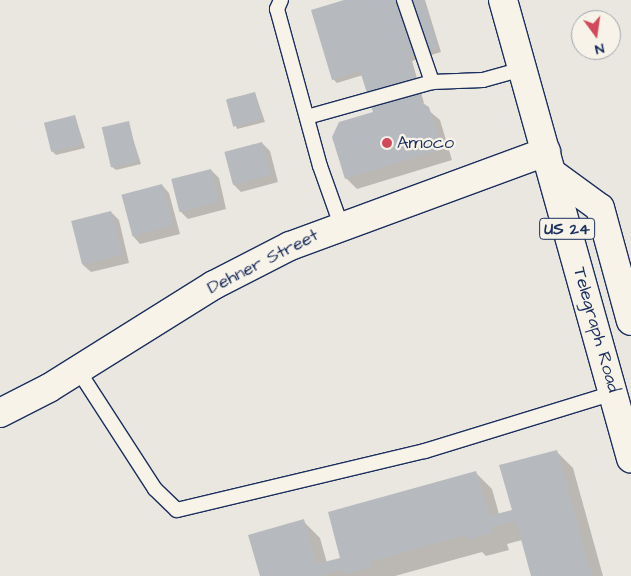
<!DOCTYPE html>
<html>
<head>
<meta charset="utf-8">
<style>
	body { margin:0 }
	#map { position:relative; width:631px; height:576px; overflow:hidden; background:#eae7e0; font-family:"Architects Daughter",sans-serif }
	div>[style] { position:absolute }
	.shadow>* { inset:0; background:#0003 }
	.building>* { inset:0; background:#b6babf; transform-origin:0 0 }
	.roads { filter:drop-shadow(1px 0 #1b2f5e) drop-shadow(-1px 0 #1b2f5e) drop-shadow(0 1px #1b2f5e) drop-shadow(0 -1px #1b2f5e) }
	.service>* { height:14px; margin:-7px; padding:0 7px; transform-origin:7px; border-radius:7px; background:#f7f3e8 }
	.minor>* { height:28px; margin:-14px; padding:0 14px; transform-origin:14px; border-radius:14px; background:#f7f3e8 }
	.primary>* { height:28px; margin:-14px; padding:0 14px; transform-origin:14px; border-radius:14px; background:#f7f3e8 }
	.dots>* { width:14px; height:14px; translate:-50% -50%; box-sizing:border-box; border:2px solid #f7f3e8; border-radius:50% }
	span { translate:-50% -50%; white-space:nowrap; text-align:center; line-height:1.15; -webkit-text-stroke:4.5px #f7f3e8; paint-order:stroke }
	.shield-label span { padding:1px 4px; background:#f7f3e8; border:1px solid; border-radius:4px; -webkit-text-stroke-width:0 }
	.shield-label { font-size:16px; color:#1b2f5e; font-weight:700 }
	.poi-label { font-size:18px; color:#1b2f5e }
	.left { translate:0 -50%; text-align:left }
	.street-label { font-size:18px; color:#1b2f5e }
	.north { position:absolute; left:571px; top:10px; width:50px; height:50px; box-sizing:border-box; background:#f7f3e8; border:1px solid #9fa5b1; border-radius:50%; rotate:166deg; font-size:14px; font-weight:700; line-height:20px; text-align:center; color:#1b2f5e }
	.north::after { content:''; display:block; margin:auto; width:18px; height:22px; background:#d1495b; clip-path:polygon(50% 0,100% 100%,50% 72%,0 100%) }
</style>
</head>
<body>
<div id="map">
	<div class="shadow">
		<i style="clip-path:polygon(349px 0,425px 0,441px 52px,412px 61px,424px 103px,421px 104px,440px 120px,452px 160px,357px 189px,346px 178px,374px 113px,363px 75px,337px 83px,333px 79px)"></i>
		<i style="clip-path:polygon(255px 93px,265px 122px,237px 129px,227px 99px)"></i>
		<i style="clip-path:polygon(75px 116px,85px 148px,56px 155px,52px 151px)"></i>
		<i style="clip-path:polygon(128px 123px,141px 164px,116px 170px,112px 167px)"></i>
		<i style="clip-path:polygon(262px 143px,270px 151px,278px 182px,241px 192px,233px 184px,225px 152px)"></i>
		<i style="clip-path:polygon(211px 170px,219px 178px,226px 209px,188px 219px,180px 211px)"></i>
		<i style="clip-path:polygon(162px 185px,169px 193px,180px 234px,140px 244px,133px 236px)"></i>
		<i style="clip-path:polygon(111px 212px,119px 220px,129px 263px,91px 272px,83px 265px)"></i>
		<i style="clip-path:polygon(556px 451px,573px 468px,603px 576px,532px 576px,522px 540px,507px 544px,509px 550px,486px 556px,482px 552px,395px 576px,261px 576px,303px 521px,320px 538px,327px 563px,342px 559px,475px 472px,492px 489px,499px 514px,513px 510px)"></i>
	</div>
	<div class="building">
		<i style="clip-path:polygon(344px 0,423px 0,438px 48px,409px 57px,421px 99px,418px 100px,429px 107px,442px 149px,345px 179px,332px 137px,339px 122px,373px 112px,360px 71px,332px 80px,311px 10px)"></i>
		<i style="left:255px;top:92px;width:28px;height:30px;rotate:75deg"></i>
		<i style="left:75px;top:115px;width:30px;height:32px;rotate:76deg"></i>
		<i style="left:129px;top:121px;width:41px;height:28px;rotate:77deg"></i>
		<i style="left:262px;top:142px;width:34px;height:39px;rotate:75deg"></i>
		<i style="left:211px;top:169px;width:34px;height:41px;rotate:76deg"></i>
		<i style="left:162px;top:184px;width:43px;height:42px;rotate:75deg"></i>
		<i style="left:111px;top:211px;width:45px;height:41px;rotate:76deg"></i>
		<i style="clip-path:polygon(557px 450px,592px 576px,531px 576px,516px 521px,491px 527px,493px 533px,468px 540px,466px 535px,369px 562px,371px 568px,345px 574px,343px 569px,320px 576px,260px 576px,248px 535px,304px 519px,316px 564px,340px 558px,328px 512px,476px 471px,489px 516px,512px 510px,499px 465px)"></i>
	</div>
	<div class="roads">
		<div class="service">
			<i style="left:281px;top:0;width:10px;rotate:114deg"></i>
			<i style="left:277px;top:9px;width:163px;rotate:74.7deg"></i>
			<i style="left:320px;top:166px;width:63px;rotate:70.4deg"></i>
			<i style="left:404px;top:0;width:87px;rotate:71.1deg"></i>
			<i style="left:307px;top:117px;width:130px;rotate:-15.6deg"></i>
			<i style="left:432px;top:82px;width:51px;rotate:-2.2deg"></i>
			<i style="left:483px;top:80px;width:41px;rotate:-15.4deg"></i>
			<i style="left:78px;top:370px;width:142px;rotate:57.1deg"></i>
			<i style="left:155px;top:489px;width:30px;rotate:44deg"></i>
			<i style="left:177px;top:510px;width:255px;rotate:-13.4deg"></i>
			<i style="left:425px;top:451px;width:197px;rotate:-17.1deg"></i>
		</div>
		<div class="minor">
			<i style="left:0;top:413px;width:55px;rotate:-27deg"></i>
			<i style="left:49px;top:388px;width:195px;rotate:-32deg"></i>
			<i style="left:214px;top:285px;width:85px;rotate:-27.2deg"></i>
			<i style="left:290px;top:246px;width:273px;rotate:-20.2deg"></i>
		</div>
		<div class="primary">
			<i style="left:503px;top:0;width:476px;rotate:74.4deg"></i>
			<i style="left:552px;top:173px;width:59px;rotate:36.1deg"></i>
			<i style="left:600px;top:208px;width:117px;rotate:74.7deg"></i>
		</div>
	</div>
	<div class="dots">
		<i style="left:387px;top:143px;background:#d1495b"></i>
	</div>
	<div class="shield-label">
		<span style="left:567px;top:229px">US 24</span>
	</div>
	<div class="poi-label">
		<span class="left" style="left:397px;top:143px">Amoco</span>
	</div>
	<div class="street-label">
		<span style="left:263px;top:262px;rotate:-27deg">Dehner Street</span>
		<span style="left:596px;top:330px;rotate:74deg">Telegraph Road</span>
	</div>
	<div class="north">N</div>
</div>
</body>
</html>
